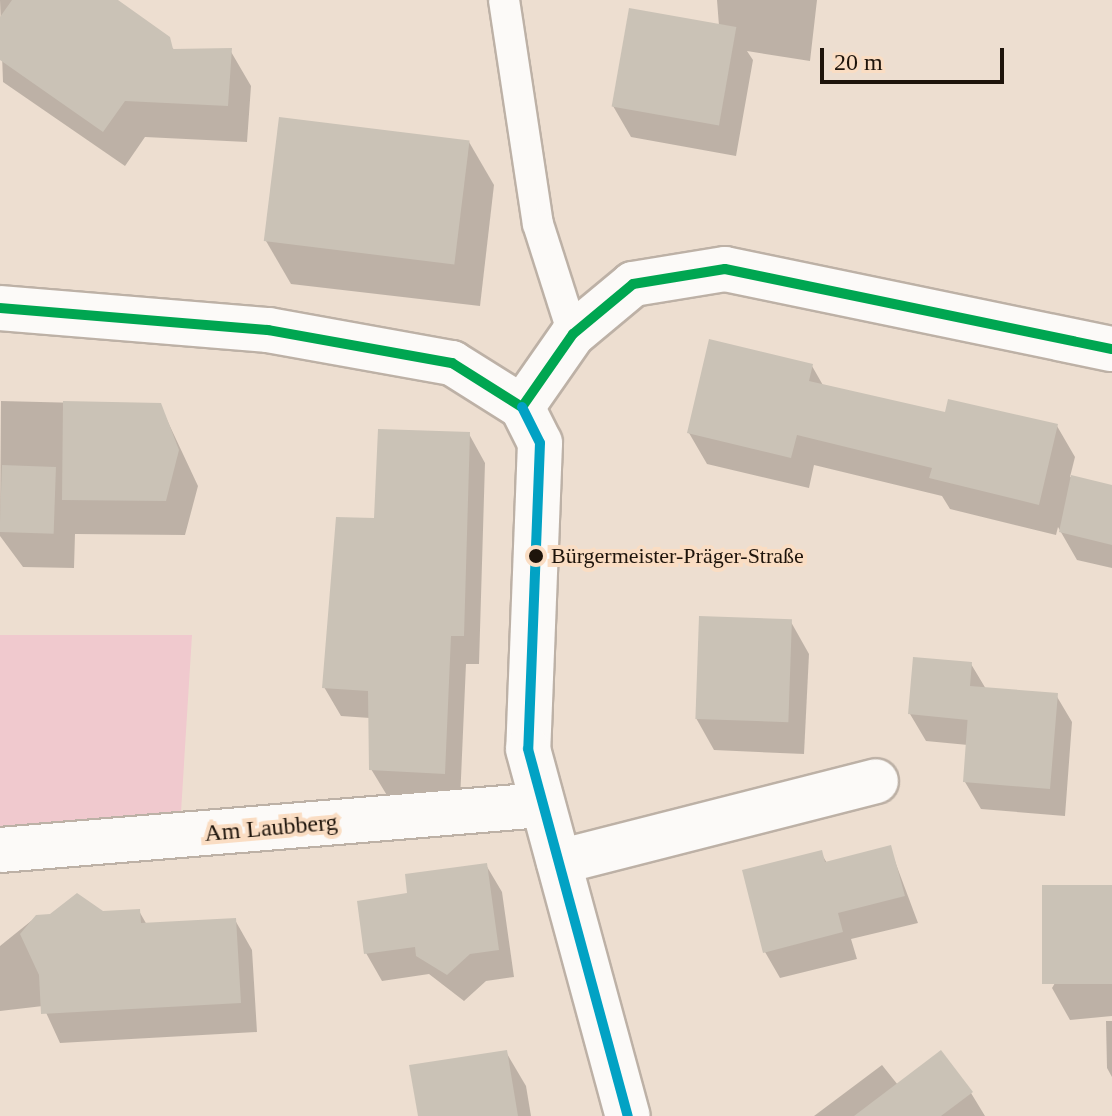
<!DOCTYPE html>
<html>
<head>
<meta charset="utf-8">
<style>
	body { margin:0 }
	#map { position:relative; width:1112px; height:1116px; overflow:hidden; background:#edded0; font-family:Georgia,serif }
	div>[style] { position:absolute }
	.green>* { inset:0; background:#f0c9ce }
	.shadow>* { inset:0; background:#0003 }
	.building>* { inset:0; background:#cac2b6; transform-origin:0 0 }
	.roads { filter:drop-shadow(2px 0 #bdb1a6) drop-shadow(-2px 0 #bdb1a6) drop-shadow(0 2px #bdb1a6) drop-shadow(0 -2px #bdb1a6) }
	.lane>* { height:30px; margin:-15px; padding:0 15px; transform-origin:15px; border-radius:15px; background:#fcfaf8 }
	.street>* { height:44px; margin:-22px; padding:0 22px; transform-origin:22px; border-radius:22px; background:#fcfaf8 }
	.bus-1>* { height:10px; margin:-5px; padding:0 5px; transform-origin:5px; border-radius:5px; background:#00a651 }
	.bus-2>* { height:10px; margin:-5px; padding:0 5px; transform-origin:5px; border-radius:5px; background:#02a2c4 }
	.dots>* { width:22px; height:22px; translate:-50% -50%; box-sizing:border-box; border:4px solid #faddc3; border-radius:50% }
	span { translate:-50% -50%; white-space:nowrap; text-align:center; line-height:1.15; -webkit-text-stroke:8px #faddc3; paint-order:stroke }
	.bus-label { font-size:22px; color:#1e140b }
	.left { translate:0 -50%; text-align:left }
	.street-label { font-size:24px; color:#1e140b }
	.scale { position:absolute; left:820px; top:48px; width:184px; height:36px; box-sizing:border-box; border:4px solid #1e140b; border-top:0; padding-left:10px; font-size:24px; line-height:28px; white-space:nowrap; color:#1e140b; -webkit-text-stroke:6px #faddc3; paint-order:stroke }
</style>
</head>
<body>
<div id="map">
	<div class="green">
		<i style="clip-path:polygon(0 635px,192px 635px,181px 812px,0 829px)"></i>
	</div>
	<div class="shadow">
		<i style="clip-path:polygon(0 0,114px 0,176px 51px,230px 50px,251px 86px,247px 142px,145px 137px,125px 166px,3px 82px)"></i>
		<i style="clip-path:polygon(717px 0,817px 0,810px 61px,747px 51px,753px 60px,736px 156px,631px 137px,613px 106px,719px 26px)"></i>
		<i style="clip-path:polygon(469px 142px,494px 185px,480px 306px,291px 284px,266px 241px)"></i>
		<i style="clip-path:polygon(812px 366px,824px 387px,947px 414px,1057px 426px,1075px 457px,1070px 477px,1112px 487px,1112px 568px,1077px 560px,1058px 527px,1056px 535px,950px 509px,942px 496px,814px 465px,809px 488px,707px 464px,689px 433px)"></i>
		<i style="clip-path:polygon(1px 401px,160px 405px,198px 486px,185px 535px,75px 534px,74px 568px,23px 567px,0 536px)"></i>
		<i style="clip-path:polygon(469px 434px,485px 463px,479px 664px,466px 664px,460px 801px,388px 797px,371px 769px,370px 718px,341px 716px,324px 687px)"></i>
		<i style="clip-path:polygon(791px 622px,809px 654px,804px 754px,714px 750px,696px 718px)"></i>
		<i style="clip-path:polygon(971px 664px,986px 689px,1056px 695px,1072px 722px,1065px 816px,981px 809px,965px 782px,968px 745px,926px 741px,910px 714px)"></i>
		<i style="clip-path:polygon(890px 848px,918px 923px,851px 939px,857px 959px,780px 978px,765px 952px,821px 853px,827px 863px)"></i>
		<i style="clip-path:polygon(486px 865px,502px 892px,514px 977px,486px 981px,464px 1001px,429px 974px,382px 981px,366px 953px)"></i>
		<i style="clip-path:polygon(1112px 887px,1112px 1016px,1070px 1020px,1052px 988px)"></i>
		<i style="clip-path:polygon(139px 911px,147px 925px,235px 920px,252px 950px,257px 1032px,60px 1043px,43px 1006px,0 1011px,0 946px,36px 917px)"></i>
		<i style="clip-path:polygon(1106px 1021px,1112px 1021px,1112px 1077px,1107px 1068px)"></i>
		<i style="clip-path:polygon(506px 1052px,526px 1086px,531px 1116px,420px 1116px)"></i>
		<i style="clip-path:polygon(882px 1065px,898px 1085px,971px 1093px,985px 1116px,814px 1116px)"></i>
	</div>
	<div class="building">
		<i style="clip-path:polygon(12px 0,118px 0,170px 37px,173px 49px,232px 48px,228px 106px,125px 101px,103px 132px,0 60px,0 17px)"></i>
		<i style="left:629px;top:8px;width:109px;height:100px;rotate:10deg"></i>
		<i style="left:279px;top:117px;width:192px;height:125px;rotate:7deg"></i>
		<i style="clip-path:polygon(709px 339px,813px 364px,809px 381px,945px 412px,948px 399px,1058px 424px,1039px 505px,929px 478px,932px 468px,797px 435px,791px 458px,687px 433px)"></i>
		<i style="clip-path:polygon(63px 401px,161px 403px,179px 450px,166px 501px,62px 500px)"></i>
		<i style="clip-path:polygon(378px 429px,470px 432px,464px 636px,451px 636px,445px 774px,369px 770px,368px 691px,322px 688px,336px 517px,374px 518px)"></i>
		<i style="left:2px;top:465px;width:54px;height:67px;rotate:2deg"></i>
		<i style="clip-path:polygon(1071px 475px,1112px 485px,1112px 545px,1059px 532px)"></i>
		<i style="left:699px;top:616px;width:93px;height:103px;rotate:2deg"></i>
		<i style="clip-path:polygon(913px 657px,972px 662px,970px 686px,1058px 693px,1050px 789px,963px 782px,969px 700px,968px 720px,908px 714px)"></i>
		<i style="clip-path:polygon(891px 845px,905px 896px,838px 913px,843px 932px,763px 953px,742px 870px,822px 850px,825px 862px)"></i>
		<i style="clip-path:polygon(487px 863px,499px 950px,470px 954px,447px 975px,416px 956px,415px 947px,364px 954px,357px 901px,407px 893px,405px 874px)"></i>
		<i style="left:1112px;top:885px;width:99px;height:70px;rotate:90deg"></i>
		<i style="clip-path:polygon(77px 893px,103px 911px,140px 909px,141px 923px,236px 918px,241px 1003px,41px 1014px,39px 975px,20px 934px,36px 915px,50px 914px)"></i>
		<i style="clip-path:polygon(507px 1050px,518px 1116px,418px 1116px,409px 1065px)"></i>
		<i style="clip-path:polygon(941px 1050px,973px 1092px,941px 1116px,854px 1116px)"></i>
	</div>
	<div class="roads">
		<div class="lane">
			<i style="left:504px;top:0;width:227px;rotate:81.4deg"></i>
			<i style="left:538px;top:224px;width:115px;rotate:72.3deg"></i>
		</div>
		<div class="street">
			<i style="left:0;top:308px;width:269px;rotate:4.7deg"></i>
			<i style="left:268px;top:330px;width:187px;rotate:10.2deg"></i>
			<i style="left:452px;top:363px;width:83px;rotate:32.2deg"></i>
			<i style="left:522px;top:407px;width:89px;rotate:-55.1deg"></i>
			<i style="left:573px;top:334px;width:78px;rotate:-39.8deg"></i>
			<i style="left:633px;top:284px;width:93px;rotate:-9.3deg"></i>
			<i style="left:725px;top:269px;width:395px;rotate:11.7deg"></i>
			<i style="left:522px;top:407px;width:40px;rotate:63.4deg"></i>
			<i style="left:540px;top:443px;width:306px;rotate:92.2deg"></i>
			<i style="left:528px;top:749px;width:380px;rotate:74.8deg"></i>
			<i style="left:0;top:850px;width:544px;rotate:-4.75deg"></i>
			<i style="left:559px;top:862px;width:327px;rotate:-14.3deg"></i>
		</div>
	</div>
	<div class="bus-1">
		<i style="left:0;top:308px;width:269px;rotate:4.7deg"></i>
		<i style="left:268px;top:330px;width:187px;rotate:10.2deg"></i>
		<i style="left:452px;top:363px;width:83px;rotate:32.2deg"></i>
		<i style="left:522px;top:407px;width:89px;rotate:-55.1deg"></i>
		<i style="left:573px;top:334px;width:78px;rotate:-39.8deg"></i>
		<i style="left:633px;top:284px;width:93px;rotate:-9.3deg"></i>
		<i style="left:725px;top:269px;width:395px;rotate:11.7deg"></i>
	</div>
	<div class="bus-2">
		<i style="left:522px;top:407px;width:40px;rotate:63.4deg"></i>
		<i style="left:540px;top:443px;width:306px;rotate:92.2deg"></i>
		<i style="left:528px;top:749px;width:380px;rotate:74.8deg"></i>
	</div>
	<div class="dots">
		<i style="left:536px;top:556px;background:#1e140b"></i>
	</div>
	<div class="bus-label">
		<span class="left" style="left:551px;top:556px">Bürgermeister-Präger-Straße</span>
	</div>
	<div class="street-label">
		<span style="left:271px;top:828px;rotate:-5deg">Am Laubberg</span>
	</div>
	<div class="scale">20 m</div>
</div>
</body>
</html>
